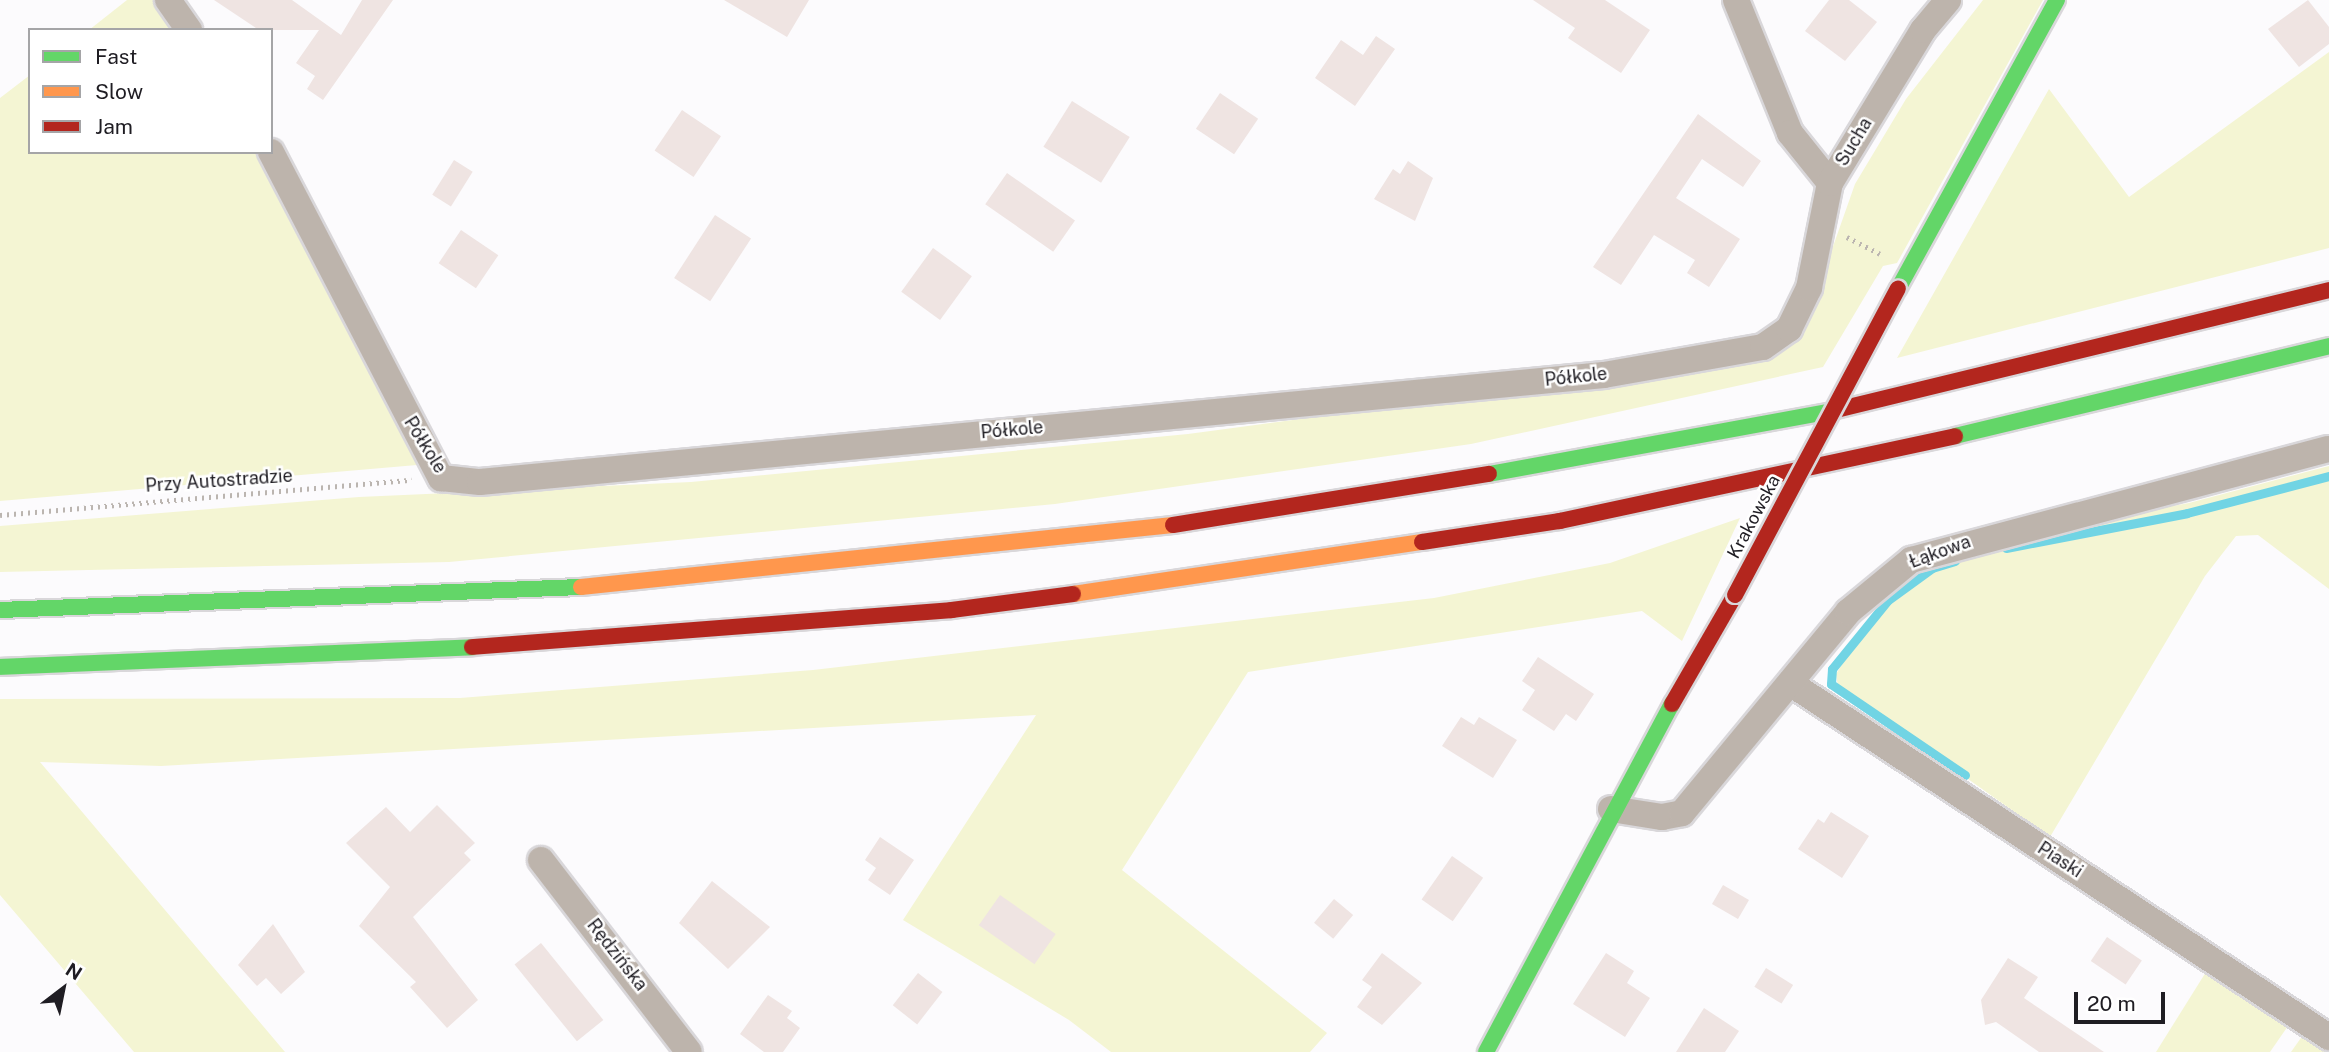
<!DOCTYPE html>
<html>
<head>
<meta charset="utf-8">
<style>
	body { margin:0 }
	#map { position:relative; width:2329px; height:1052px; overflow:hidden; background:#fcfbfd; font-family:"Public Sans",sans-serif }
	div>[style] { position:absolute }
	.green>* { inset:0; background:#f4f5d3 }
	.stream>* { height:9px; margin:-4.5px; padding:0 4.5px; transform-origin:4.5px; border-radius:4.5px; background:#71d4e4 }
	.building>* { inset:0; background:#efe4e2; transform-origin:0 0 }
	.path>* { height:4.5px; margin-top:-2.25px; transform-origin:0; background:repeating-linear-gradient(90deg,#bbb5b0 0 2px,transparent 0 7px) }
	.roads { filter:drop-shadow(2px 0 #d9d7da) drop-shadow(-2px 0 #d9d7da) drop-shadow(0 2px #d9d7da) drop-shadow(0 -2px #d9d7da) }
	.street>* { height:26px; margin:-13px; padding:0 13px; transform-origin:13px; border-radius:13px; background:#bdb4ac }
	.fast>* { height:16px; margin:-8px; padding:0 8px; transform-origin:8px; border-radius:8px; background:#63d668 }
	.slow>* { height:16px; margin:-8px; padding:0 8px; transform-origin:8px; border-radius:8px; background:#ff974d }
	.jam>* { height:16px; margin:-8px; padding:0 8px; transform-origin:8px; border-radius:8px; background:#b3261e }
	.bridges { filter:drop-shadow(2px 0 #d9d7da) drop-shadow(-2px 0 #d9d7da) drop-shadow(0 2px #d9d7da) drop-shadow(0 -2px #d9d7da) }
	.jam-bridge>* { height:16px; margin:-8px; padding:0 8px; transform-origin:8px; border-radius:8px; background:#b3261e }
	span { translate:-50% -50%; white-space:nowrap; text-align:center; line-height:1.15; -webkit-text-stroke:5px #fff; paint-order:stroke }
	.street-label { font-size:18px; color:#1f1d23 }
	.legend { position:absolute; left:28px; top:28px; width:245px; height:126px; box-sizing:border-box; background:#fff; border:2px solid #a5a5a7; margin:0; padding:9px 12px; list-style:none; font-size:21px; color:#1f1d23 }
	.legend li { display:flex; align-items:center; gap:14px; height:35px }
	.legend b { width:35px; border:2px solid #a5a5a7 }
	.north { position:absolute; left:28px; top:954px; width:70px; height:70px; -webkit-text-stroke:5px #fff; paint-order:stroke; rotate:32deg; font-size:19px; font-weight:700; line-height:28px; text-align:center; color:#1f1d23 }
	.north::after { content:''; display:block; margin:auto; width:24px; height:32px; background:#1f1d23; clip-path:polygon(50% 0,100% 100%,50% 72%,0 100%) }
	.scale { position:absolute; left:2074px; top:992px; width:91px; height:32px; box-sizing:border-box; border:4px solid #1f1d23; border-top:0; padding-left:9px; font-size:21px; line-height:24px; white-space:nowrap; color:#1f1d23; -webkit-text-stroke:5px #fff; paint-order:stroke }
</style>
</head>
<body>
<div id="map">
	<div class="green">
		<i style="clip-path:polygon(127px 0,153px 0,174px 30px,89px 30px)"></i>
		<i style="clip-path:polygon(1983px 0,2043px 0,1897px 263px,1883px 266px,1823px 367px,1471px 444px,1055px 504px,449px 562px,0 572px,0 526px,359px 497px,691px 482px,1188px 434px,1773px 356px,1797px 332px,1817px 292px,1855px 184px,1906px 99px)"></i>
		<i style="clip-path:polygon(2329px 52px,2329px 248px,1897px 358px,2049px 89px,2129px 197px)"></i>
		<i style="clip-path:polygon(30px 75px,30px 152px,258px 152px,318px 256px,417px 465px,0 501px,0 98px)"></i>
		<i style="clip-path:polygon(2329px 466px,2329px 589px,2258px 535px,2236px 536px,2205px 576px,2050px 837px,1838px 687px,1836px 674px,1876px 609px,1931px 564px,2057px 527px,2189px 503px)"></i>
		<i style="clip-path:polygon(1740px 518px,1682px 641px,1642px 611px,1248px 672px,1122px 870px,1327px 1033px,1310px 1052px,1111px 1052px,1069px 1020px,903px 920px,1036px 715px,161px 766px,40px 762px,285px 1052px,134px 1052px,0 895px,0 699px,460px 698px,813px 670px,1434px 598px,1610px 563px)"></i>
		<i style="clip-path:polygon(2206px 972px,2288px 1026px,2270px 1052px,2156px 1052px)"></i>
		<i style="clip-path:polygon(2303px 1035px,2329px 1052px,2291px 1052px)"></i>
	</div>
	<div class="stream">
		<i style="left:2006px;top:548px;width:184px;rotate:-10.9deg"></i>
		<i style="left:2187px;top:513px;width:147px;rotate:-14.6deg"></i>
		<i style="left:1955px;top:561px;width:24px;rotate:163deg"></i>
		<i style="left:1932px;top:568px;width:54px;rotate:144deg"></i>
		<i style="left:1888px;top:600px;width:89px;rotate:129.1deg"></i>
		<i style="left:1832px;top:669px;width:15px;rotate:94deg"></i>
		<i style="left:1831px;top:684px;width:162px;rotate:34.2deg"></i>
	</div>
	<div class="building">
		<i style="clip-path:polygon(214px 0,292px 0,341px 35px,362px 0,393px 0,323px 100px,307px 89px,315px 76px,296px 63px,319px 30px,259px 30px)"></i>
		<i style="clip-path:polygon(724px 0,809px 0,787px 37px)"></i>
		<i style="clip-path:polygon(1533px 0,1605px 0,1650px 30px,1621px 73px,1568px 38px,1575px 28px)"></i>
		<i style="clip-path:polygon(1829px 0,1849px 0,1877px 22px,1845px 61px,1805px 31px)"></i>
		<i style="clip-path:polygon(2308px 0,2329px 27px,2329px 44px,2299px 67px,2268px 29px)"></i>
		<i style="clip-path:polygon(1376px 36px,1395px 49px,1355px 106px,1315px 78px,1341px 40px,1363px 55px)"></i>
		<i style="left:1220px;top:93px;width:46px;height:43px;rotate:34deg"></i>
		<i style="left:1072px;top:101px;width:68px;height:54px;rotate:32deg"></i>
		<i style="left:682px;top:110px;width:47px;height:49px;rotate:34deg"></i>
		<i style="clip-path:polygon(1698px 114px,1761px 161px,1743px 187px,1702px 159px,1676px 198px,1740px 239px,1709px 287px,1687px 273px,1695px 260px,1654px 235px,1621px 285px,1593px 267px)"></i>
		<i style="left:454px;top:160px;width:22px;height:41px;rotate:32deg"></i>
		<i style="clip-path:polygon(1408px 161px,1433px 178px,1415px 221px,1374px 199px,1393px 169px,1400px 174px)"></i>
		<i style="left:1007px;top:173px;width:83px;height:38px;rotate:35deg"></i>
		<i style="left:715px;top:215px;width:43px;height:75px;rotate:33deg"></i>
		<i style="left:461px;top:230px;width:45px;height:40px;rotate:34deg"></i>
		<i style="left:933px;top:248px;width:48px;height:54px;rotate:36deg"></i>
		<i style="clip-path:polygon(1538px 657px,1594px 694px,1576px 721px,1566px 714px,1554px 731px,1522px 710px,1535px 690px,1522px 681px)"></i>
		<i style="clip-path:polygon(1461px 717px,1474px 725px,1479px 717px,1517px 740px,1493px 778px,1442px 746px)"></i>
		<i style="clip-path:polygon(437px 805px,475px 843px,464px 853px,471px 860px,413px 917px,478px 1000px,447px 1028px,410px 987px,416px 982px,359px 926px,390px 887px,346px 843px,386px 807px,410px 832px)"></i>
		<i style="clip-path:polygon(1831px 812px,1869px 836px,1842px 878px,1798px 849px,1818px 819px,1824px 823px)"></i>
		<i style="clip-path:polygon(880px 837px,914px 860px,890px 895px,868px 880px,876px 868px,865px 860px)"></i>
		<i style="left:1452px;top:856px;width:38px;height:53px;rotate:35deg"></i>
		<i style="clip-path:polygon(712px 881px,770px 927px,728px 969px,679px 923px)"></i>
		<i style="left:1723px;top:885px;width:30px;height:22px;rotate:30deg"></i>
		<i style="left:1000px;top:895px;width:68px;height:37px;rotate:35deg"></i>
		<i style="left:1334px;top:899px;width:25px;height:31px;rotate:40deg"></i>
		<i style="clip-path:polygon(273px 924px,305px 972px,281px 994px,266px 978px,257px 986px,238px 965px)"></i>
		<i style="left:2107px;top:937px;width:42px;height:29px;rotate:34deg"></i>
		<i style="left:541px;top:943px;width:99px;height:34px;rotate:51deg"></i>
		<i style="clip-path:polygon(1382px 953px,1422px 983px,1382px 1025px,1357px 1007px,1372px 987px,1362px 980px)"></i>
		<i style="clip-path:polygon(1606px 953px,1634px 971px,1627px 983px,1650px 998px,1625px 1037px,1573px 1004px)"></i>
		<i style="clip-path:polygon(2008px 958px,2038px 977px,2024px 998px,2104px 1052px,2039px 1052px,1996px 1022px,1985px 1025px,1981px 1000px)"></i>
		<i style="left:1766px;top:968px;width:32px;height:22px;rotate:32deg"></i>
		<i style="left:918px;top:973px;width:31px;height:41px;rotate:38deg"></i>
		<i style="clip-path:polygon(768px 995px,792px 1011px,787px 1018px,800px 1028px,783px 1052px,764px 1052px,740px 1034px)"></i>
		<i style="clip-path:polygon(1704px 1008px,1739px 1031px,1725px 1052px,1676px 1052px)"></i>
	</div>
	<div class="path">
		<i style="left:1847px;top:237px;width:37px;rotate:27deg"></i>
		<i style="left:0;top:515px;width:413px;rotate:-4.9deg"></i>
	</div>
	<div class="roads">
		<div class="street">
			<i style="left:168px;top:0;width:37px;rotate:55deg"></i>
			<i style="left:1736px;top:0;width:144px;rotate:67.9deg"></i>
			<i style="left:1790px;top:133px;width:64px;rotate:51.3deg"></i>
			<i style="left:271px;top:152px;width:368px;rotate:62.5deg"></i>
			<i style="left:441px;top:478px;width:39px;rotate:6deg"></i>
			<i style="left:480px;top:482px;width:1129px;rotate:-5.44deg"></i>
			<i style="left:1604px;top:375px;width:161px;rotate:-10deg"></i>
			<i style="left:1763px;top:347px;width:32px;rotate:-35deg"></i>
			<i style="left:1789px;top:329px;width:46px;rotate:-64deg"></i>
			<i style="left:1809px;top:288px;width:107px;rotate:-78.7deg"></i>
			<i style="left:1830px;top:183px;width:179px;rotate:-58.7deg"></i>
			<i style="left:1923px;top:30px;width:39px;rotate:-50deg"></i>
			<i style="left:1790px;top:683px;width:645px;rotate:33.3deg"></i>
			<i style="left:1611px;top:809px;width:52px;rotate:8.9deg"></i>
			<i style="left:1662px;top:817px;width:20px;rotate:-11deg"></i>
			<i style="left:1682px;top:813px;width:261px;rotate:-50.4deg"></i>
			<i style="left:1848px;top:612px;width:82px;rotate:-39.5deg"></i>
			<i style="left:1911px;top:560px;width:432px;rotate:-14.9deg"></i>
			<i style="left:541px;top:860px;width:242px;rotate:52.4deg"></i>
		</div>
		<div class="fast">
			<i style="left:1898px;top:289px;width:330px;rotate:-61.2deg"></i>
			<i style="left:1955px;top:436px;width:385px;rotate:-13.5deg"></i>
			<i style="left:1489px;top:474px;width:349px;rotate:-10.4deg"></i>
			<i style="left:0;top:610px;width:581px;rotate:-2.27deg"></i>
			<i style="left:0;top:667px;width:472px;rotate:-2.4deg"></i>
			<i style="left:1486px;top:1052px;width:395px;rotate:-61.9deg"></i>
		</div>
		<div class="slow">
			<i style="left:581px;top:587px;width:595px;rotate:-5.98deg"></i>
			<i style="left:1073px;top:594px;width:353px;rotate:-8.5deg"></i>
		</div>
		<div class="jam">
			<i style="left:1832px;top:411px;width:512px;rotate:-13.68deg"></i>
			<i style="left:1173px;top:525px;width:320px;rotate:-9.2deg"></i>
			<i style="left:1422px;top:542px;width:140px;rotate:-8.7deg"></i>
			<i style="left:1560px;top:521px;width:404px;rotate:-12.1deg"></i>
			<i style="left:472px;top:647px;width:481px;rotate:-4.4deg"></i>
			<i style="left:952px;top:610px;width:122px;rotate:-7.5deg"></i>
			<i style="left:1672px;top:704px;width:126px;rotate:-60deg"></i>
		</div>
	</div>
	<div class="bridges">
		<div class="jam-bridge">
			<i style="left:1735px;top:595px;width:347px;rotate:-62deg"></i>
		</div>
	</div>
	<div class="street-label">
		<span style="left:1854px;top:142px;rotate:-59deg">Sucha</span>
		<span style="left:1576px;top:377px;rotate:-6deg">Półkole</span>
		<span style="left:1012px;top:430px;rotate:-5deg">Półkole</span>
		<span style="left:425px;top:445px;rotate:58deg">Półkole</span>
		<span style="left:219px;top:481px;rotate:-4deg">Przy Autostradzie</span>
		<span style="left:1754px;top:517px;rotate:-62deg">Krakowska</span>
		<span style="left:1940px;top:552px;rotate:-20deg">Łąkowa</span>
		<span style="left:2060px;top:860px;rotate:33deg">Piaski</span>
		<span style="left:617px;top:955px;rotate:52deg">Rędzińska</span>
	</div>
	<ul class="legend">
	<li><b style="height:9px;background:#63d668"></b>Fast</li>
	<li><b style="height:9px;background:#ff974d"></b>Slow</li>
	<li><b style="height:9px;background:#b3261e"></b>Jam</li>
	</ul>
	<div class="north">N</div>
	<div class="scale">20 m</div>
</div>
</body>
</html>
